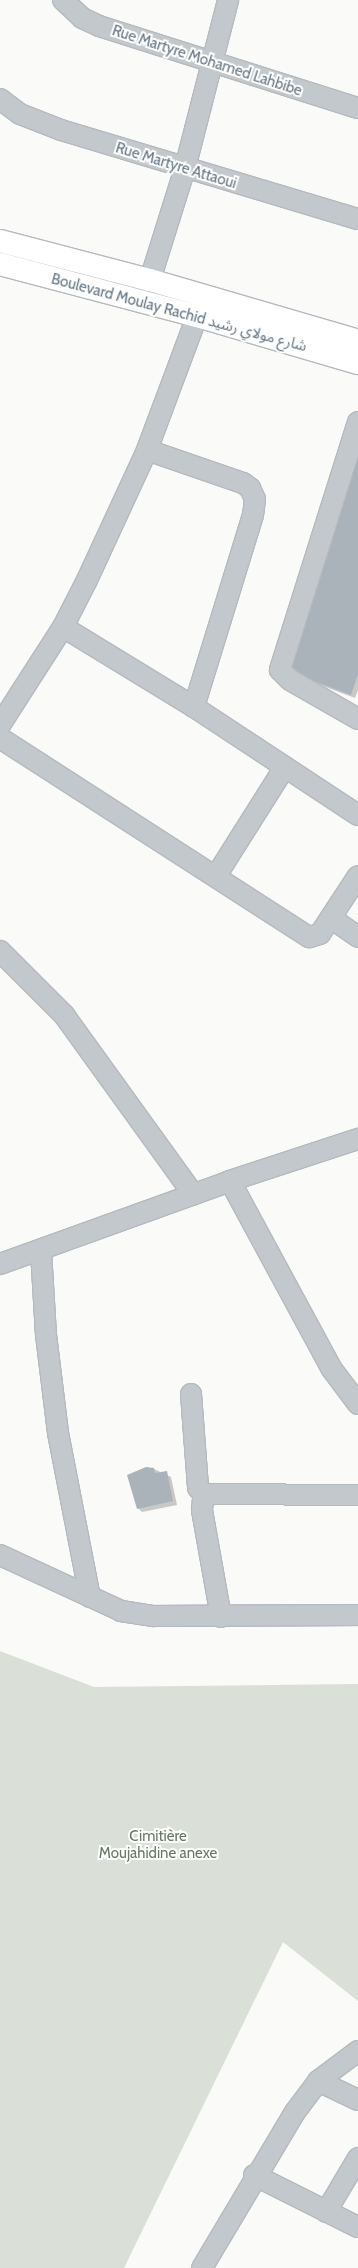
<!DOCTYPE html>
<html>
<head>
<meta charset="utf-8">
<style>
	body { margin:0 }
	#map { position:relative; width:358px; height:2268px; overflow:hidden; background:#fafaf8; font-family:Cabin,"Noto Sans Arabic",sans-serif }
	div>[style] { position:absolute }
	.green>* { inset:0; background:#dadfd7 }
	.shadow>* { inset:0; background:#0003 }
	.building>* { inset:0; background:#aab3b9 }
	.roads { filter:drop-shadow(1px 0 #b5babe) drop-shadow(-1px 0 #b5babe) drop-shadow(0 1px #b5babe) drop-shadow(0 -1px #b5babe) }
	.minor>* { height:20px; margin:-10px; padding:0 10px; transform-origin:10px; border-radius:10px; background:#c3c8cc }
	.major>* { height:22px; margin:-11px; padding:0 11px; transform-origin:11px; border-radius:11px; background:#fff }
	span { translate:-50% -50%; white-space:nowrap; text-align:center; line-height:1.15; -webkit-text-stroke:4px #fff; paint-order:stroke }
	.street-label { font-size:15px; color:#657683 }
	.park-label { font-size:15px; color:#687a64 }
</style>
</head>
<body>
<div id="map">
	<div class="green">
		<i style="clip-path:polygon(0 1651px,94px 1687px,358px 1684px,358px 2001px,283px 1942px,124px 2268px,0 2268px)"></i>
	</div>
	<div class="shadow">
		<i style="clip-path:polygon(358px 443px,358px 690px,355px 698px,293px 675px)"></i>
		<i style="clip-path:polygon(154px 1469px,171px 1477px,177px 1505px,142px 1512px,138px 1508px)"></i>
	</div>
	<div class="building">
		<i style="clip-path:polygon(358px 441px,358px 674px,351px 695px,287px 671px)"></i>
		<i style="clip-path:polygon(146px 1467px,154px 1468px,155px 1473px,167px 1471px,173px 1501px,137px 1509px,127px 1475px)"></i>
	</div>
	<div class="roads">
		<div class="minor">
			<i style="left:63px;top:0;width:26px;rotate:43deg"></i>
			<i style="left:82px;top:18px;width:19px;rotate:25deg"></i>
			<i style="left:99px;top:26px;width:272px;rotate:17.6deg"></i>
			<i style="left:0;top:99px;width:25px;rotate:37deg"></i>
			<i style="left:20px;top:114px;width:44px;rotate:21.3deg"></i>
			<i style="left:61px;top:130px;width:310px;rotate:16.7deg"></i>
			<i style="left:150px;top:280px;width:117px;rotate:-72.6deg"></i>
			<i style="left:185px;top:168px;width:173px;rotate:-75.6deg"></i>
			<i style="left:358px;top:422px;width:260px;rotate:107.5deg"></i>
			<i style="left:280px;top:670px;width:14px;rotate:45deg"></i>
			<i style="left:290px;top:680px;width:78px;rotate:29.8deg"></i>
			<i style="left:147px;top:450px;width:102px;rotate:19deg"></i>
			<i style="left:243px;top:483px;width:9px;rotate:36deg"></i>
			<i style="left:250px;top:488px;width:12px;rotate:66deg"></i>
			<i style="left:255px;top:499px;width:16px;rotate:97deg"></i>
			<i style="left:253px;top:515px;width:201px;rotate:107.1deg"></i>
			<i style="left:63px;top:627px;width:153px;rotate:31.4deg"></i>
			<i style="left:194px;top:707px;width:196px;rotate:33.4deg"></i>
			<i style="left:0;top:725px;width:117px;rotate:-57.3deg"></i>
			<i style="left:63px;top:627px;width:53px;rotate:-62.9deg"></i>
			<i style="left:87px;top:580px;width:143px;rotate:-65.2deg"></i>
			<i style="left:147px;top:450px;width:143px;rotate:-69.5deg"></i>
			<i style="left:0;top:738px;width:368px;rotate:32.8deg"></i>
			<i style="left:309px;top:937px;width:11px;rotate:-15deg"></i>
			<i style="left:320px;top:934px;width:69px;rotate:-56.8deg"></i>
			<i style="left:216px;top:876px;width:129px;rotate:-57.7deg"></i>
			<i style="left:331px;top:918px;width:33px;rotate:35deg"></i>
			<i style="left:0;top:951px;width:91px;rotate:45deg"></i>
			<i style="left:64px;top:1015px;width:221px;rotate:54.2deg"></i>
			<i style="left:230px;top:1181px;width:213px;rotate:61.6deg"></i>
			<i style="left:331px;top:1368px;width:45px;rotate:53.1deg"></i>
			<i style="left:41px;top:1251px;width:84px;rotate:86.6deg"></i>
			<i style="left:46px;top:1335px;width:99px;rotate:83deg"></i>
			<i style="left:58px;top:1433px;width:167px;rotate:79deg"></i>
			<i style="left:0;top:1264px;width:245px;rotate:-19.8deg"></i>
			<i style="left:230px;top:1181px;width:135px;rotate:-18.2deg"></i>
			<i style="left:191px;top:1394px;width:94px;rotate:85.7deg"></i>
			<i style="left:198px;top:1488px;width:12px;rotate:42deg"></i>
			<i style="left:0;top:1555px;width:133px;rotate:24.8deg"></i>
			<i style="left:121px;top:1611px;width:33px;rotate:9deg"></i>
			<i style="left:154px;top:1616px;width:204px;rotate:-0.3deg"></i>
			<i style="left:221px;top:1617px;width:109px;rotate:-100.1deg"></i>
			<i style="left:202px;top:1510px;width:12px;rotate:-85deg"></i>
			<i style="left:203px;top:1498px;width:10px;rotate:-24deg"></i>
			<i style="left:212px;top:1494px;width:146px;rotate:0.4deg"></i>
			<i style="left:318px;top:2081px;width:44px;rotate:25.4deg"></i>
			<i style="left:254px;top:2175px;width:116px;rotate:26.6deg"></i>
			<i style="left:326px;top:2212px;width:63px;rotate:-59.3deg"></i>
			<i style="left:202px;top:2268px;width:182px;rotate:-59.2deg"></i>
			<i style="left:295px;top:2112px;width:39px;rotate:-53deg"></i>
			<i style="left:318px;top:2081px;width:50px;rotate:-36.9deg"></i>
		</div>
		<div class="major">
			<i style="left:0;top:241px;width:155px;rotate:14.6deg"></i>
			<i style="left:150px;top:280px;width:217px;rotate:16.3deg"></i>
			<i style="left:0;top:264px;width:204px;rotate:14.8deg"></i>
			<i style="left:197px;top:316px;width:168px;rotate:16.3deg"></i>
		</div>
	</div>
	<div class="street-label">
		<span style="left:207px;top:61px;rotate:18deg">Rue Martyre Mohamed Lahbibe</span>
		<span style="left:176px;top:166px;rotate:17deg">Rue Martyre Attaoui</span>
		<span style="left:179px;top:313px;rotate:15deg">Boulevard Moulay Rachid شارع مولاي رشيد</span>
	</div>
	<div class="park-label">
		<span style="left:158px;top:1845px">Cimitière<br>Moujahidine anexe</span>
	</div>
</div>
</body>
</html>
